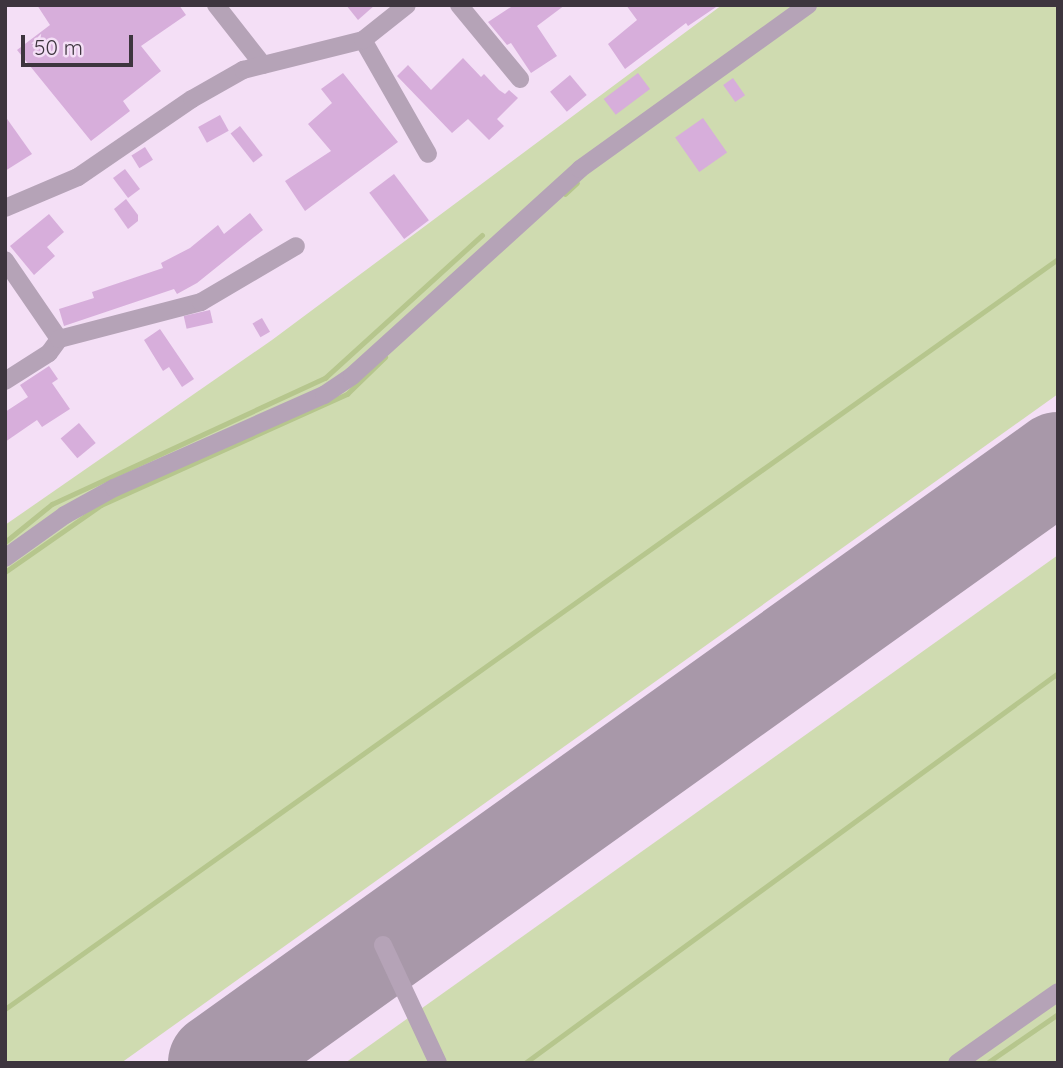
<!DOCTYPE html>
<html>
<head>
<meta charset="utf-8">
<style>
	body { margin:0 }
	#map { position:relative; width:1063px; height:1068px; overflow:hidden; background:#f4dff6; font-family:Quicksand,sans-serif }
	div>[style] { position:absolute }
	.green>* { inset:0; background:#cfdbb0 }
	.stream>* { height:4.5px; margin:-2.25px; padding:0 2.25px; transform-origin:2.25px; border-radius:2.25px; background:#b6c68d }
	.runway>* { height:100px; margin:-50px; padding:0 50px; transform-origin:50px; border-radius:50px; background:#a898a9 }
	.building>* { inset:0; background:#d7aedb; transform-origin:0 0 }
	.minor>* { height:18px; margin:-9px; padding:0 9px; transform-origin:9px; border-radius:9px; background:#b5a3b7 }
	span { translate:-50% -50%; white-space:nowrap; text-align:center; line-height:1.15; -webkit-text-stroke:7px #f4dff6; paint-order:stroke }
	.frame { position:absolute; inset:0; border:7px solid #3d353e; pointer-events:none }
	.scale { position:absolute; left:21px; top:35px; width:112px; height:32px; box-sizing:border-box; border:4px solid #3d353e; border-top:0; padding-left:9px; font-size:21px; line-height:24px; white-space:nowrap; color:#3d353e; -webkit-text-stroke:5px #f4dff6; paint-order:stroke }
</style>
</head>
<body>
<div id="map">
	<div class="green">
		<i style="clip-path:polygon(722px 5px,1058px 5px,1058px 394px,121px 1063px,5px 1063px,5px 525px,272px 340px)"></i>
		<i style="clip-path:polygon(1058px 555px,1058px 1063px,345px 1063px)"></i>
	</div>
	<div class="stream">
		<i style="left:565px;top:194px;width:16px;rotate:-43deg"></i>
		<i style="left:5px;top:542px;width:60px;rotate:-39deg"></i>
		<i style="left:52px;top:504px;width:301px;rotate:-24.8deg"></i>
		<i style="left:325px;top:378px;width:212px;rotate:-42.3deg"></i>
		<i style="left:5px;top:572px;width:117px;rotate:-34.9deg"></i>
		<i style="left:101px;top:505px;width:270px;rotate:-24.3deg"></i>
		<i style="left:347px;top:394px;width:53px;rotate:-44.2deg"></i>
		<i style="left:5px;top:1009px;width:1293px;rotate:-35.46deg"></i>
		<i style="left:525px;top:1063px;width:660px;rotate:-36.19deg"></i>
		<i style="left:987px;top:1063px;width:86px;rotate:-34.6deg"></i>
	</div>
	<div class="runway">
		<i style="left:218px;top:1063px;width:1033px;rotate:-35.58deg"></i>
	</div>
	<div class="building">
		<i style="clip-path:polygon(37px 5px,179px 5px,186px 15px,141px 46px,161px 71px,123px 101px,130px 111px,91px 141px,17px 50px,50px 25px)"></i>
		<i style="clip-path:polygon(346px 5px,375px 5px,358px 20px)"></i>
		<i style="clip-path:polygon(514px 5px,565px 5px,537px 26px,557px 56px,531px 73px,511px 43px,507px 45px,488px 22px)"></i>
		<i style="clip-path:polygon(626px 5px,719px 5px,688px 26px,686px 23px,625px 69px,608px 44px,637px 20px)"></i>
		<i style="clip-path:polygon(463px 58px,481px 77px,484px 74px,499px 90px,505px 94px,509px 90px,518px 98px,497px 119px,504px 126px,489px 140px,468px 119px,452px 133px,397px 76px,408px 65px,431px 90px)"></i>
		<i style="clip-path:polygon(343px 73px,398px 142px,305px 211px,285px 181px,331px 151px,308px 124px,332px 103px,321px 89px)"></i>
		<i style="left:638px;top:73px;width:20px;height:43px;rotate:53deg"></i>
		<i style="left:570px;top:75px;width:26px;height:26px;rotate:50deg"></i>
		<i style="left:733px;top:78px;width:21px;height:12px;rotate:55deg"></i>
		<i style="left:220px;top:115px;width:18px;height:25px;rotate:61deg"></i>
		<i style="clip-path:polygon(5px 116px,32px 154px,5px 171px)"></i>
		<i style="left:703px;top:118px;width:42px;height:34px;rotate:55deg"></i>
		<i style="left:240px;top:126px;width:37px;height:12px;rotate:52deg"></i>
		<i style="left:145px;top:147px;width:15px;height:16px;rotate:58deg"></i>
		<i style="left:125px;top:169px;width:25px;height:15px;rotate:53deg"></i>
		<i style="left:394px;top:174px;width:58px;height:31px;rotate:53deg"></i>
		<i style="clip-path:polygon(126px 199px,138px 215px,138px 221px,128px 229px,114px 209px)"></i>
		<i style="clip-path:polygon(250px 213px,263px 230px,197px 283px,177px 294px,174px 289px,64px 326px,59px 309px,94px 298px,92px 292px,163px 268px,161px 263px,190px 248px,218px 225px,224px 234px)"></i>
		<i style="clip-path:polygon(49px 214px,64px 232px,47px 247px,55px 256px,34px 275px,10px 246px)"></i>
		<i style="left:210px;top:310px;width:13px;height:27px;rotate:77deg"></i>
		<i style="left:262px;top:318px;width:16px;height:11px;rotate:60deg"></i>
		<i style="clip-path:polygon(160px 329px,194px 379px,182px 387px,169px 367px,163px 371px,144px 340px)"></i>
		<i style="clip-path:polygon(49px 366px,58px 379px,52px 383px,70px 409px,42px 427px,37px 420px,5px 442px,5px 412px,28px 397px,20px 385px)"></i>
		<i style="left:79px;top:423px;width:26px;height:24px;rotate:50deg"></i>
	</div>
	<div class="minor">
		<i style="left:216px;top:5px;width:76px;rotate:51.9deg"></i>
		<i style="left:459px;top:5px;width:96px;rotate:50.5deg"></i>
		<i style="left:363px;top:40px;width:131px;rotate:60.3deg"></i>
		<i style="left:5px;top:208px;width:79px;rotate:-23deg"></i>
		<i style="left:78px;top:177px;width:138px;rotate:-34.4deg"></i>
		<i style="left:192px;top:99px;width:59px;rotate:-29.6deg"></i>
		<i style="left:243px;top:70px;width:124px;rotate:-14deg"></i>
		<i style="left:363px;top:40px;width:56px;rotate:-38.5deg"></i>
		<i style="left:5px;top:260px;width:96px;rotate:55.6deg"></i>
		<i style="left:5px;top:381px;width:52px;rotate:-32.5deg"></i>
		<i style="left:49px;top:353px;width:17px;rotate:-54deg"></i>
		<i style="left:59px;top:339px;width:147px;rotate:-14.6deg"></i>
		<i style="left:201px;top:302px;width:110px;rotate:-30.5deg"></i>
		<i style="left:5px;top:558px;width:74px;rotate:-35.6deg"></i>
		<i style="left:65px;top:515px;width:56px;rotate:-28.9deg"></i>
		<i style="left:114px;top:488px;width:230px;rotate:-23.9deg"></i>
		<i style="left:324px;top:395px;width:34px;rotate:-34deg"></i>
		<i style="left:352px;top:376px;width:308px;rotate:-42.2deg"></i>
		<i style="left:580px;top:169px;width:281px;rotate:-35.7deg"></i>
		<i style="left:383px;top:945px;width:130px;rotate:65deg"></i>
		<i style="left:957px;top:1063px;width:123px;rotate:-35.1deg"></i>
	</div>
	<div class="frame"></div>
	<div class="scale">50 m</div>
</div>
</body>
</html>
